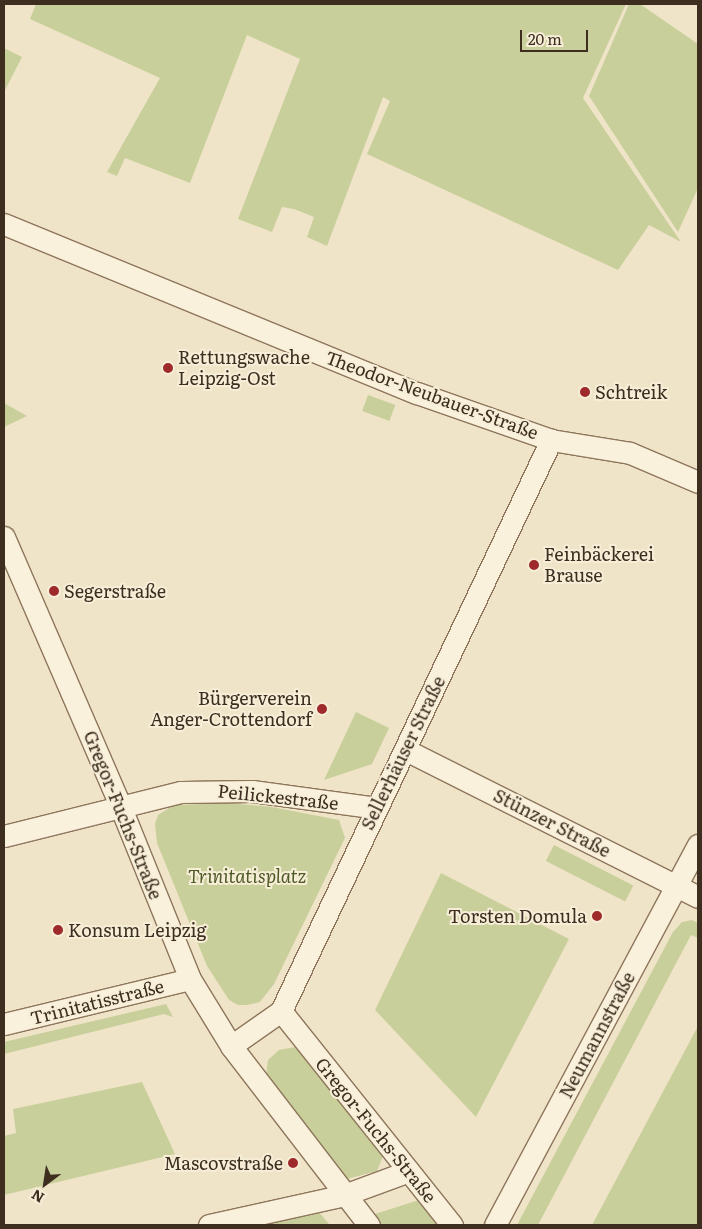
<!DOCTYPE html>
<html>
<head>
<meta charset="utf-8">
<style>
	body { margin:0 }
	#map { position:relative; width:702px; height:1229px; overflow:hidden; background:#f0e4c8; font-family:Literata,serif }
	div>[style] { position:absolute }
	.green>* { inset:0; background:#c9cf9b; transform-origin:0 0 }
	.roads { filter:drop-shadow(1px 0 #8d765c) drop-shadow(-1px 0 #8d765c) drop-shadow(0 1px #8d765c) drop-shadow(0 -1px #8d765c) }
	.minor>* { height:21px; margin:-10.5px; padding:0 10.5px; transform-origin:10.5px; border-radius:10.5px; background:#faf1dc }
	.dots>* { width:14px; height:14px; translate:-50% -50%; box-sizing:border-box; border:2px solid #f7eed8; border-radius:50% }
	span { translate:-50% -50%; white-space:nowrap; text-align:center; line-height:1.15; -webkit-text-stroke:4px #f7eed8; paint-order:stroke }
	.poi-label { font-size:18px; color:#3d2e20 }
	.left { translate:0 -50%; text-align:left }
	.right { translate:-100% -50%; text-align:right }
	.street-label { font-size:18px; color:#3d2e20 }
	.park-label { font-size:18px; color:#4d5a26; font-style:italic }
	.frame { position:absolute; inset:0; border:5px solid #3d2e20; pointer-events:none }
	.north { position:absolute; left:20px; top:1159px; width:50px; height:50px; -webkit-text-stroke:4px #f7eed8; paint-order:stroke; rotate:211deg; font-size:14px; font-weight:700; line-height:20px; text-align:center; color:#3d2e20 }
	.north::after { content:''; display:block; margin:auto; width:18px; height:22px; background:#3d2e20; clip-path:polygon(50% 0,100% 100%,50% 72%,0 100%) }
	.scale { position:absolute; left:520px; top:30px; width:68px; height:22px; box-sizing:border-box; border:2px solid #3d2e20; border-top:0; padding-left:6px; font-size:15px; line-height:18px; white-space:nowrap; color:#3d2e20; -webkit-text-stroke:4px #f7eed8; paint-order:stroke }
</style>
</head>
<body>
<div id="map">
	<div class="green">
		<i style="clip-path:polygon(36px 4px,626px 4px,583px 98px,681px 242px,649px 225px,618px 270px,367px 154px,390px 101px,383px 97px,327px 246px,307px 237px,314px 217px,294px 209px,282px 207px,272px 232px,238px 219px,300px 59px,247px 35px,190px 183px,125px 158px,117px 176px,107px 172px,160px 78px,30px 19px)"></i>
		<i style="clip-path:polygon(629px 4px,640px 4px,698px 44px,698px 188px,678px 232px,589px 96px)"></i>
		<i style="clip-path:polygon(4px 48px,22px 57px,4px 92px)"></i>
		<i style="left:368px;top:395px;width:29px;height:17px;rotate:20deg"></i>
		<i style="clip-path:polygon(4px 403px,27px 416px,4px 427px)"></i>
		<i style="clip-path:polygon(356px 712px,389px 728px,372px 764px,324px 780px)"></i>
		<i style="clip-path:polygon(229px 803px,272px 807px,339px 820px,345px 838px,274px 984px,260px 1002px,247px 1005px,238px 1005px,229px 1000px,207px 966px,157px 843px,155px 824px,158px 815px,174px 805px)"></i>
		<i style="left:554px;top:845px;width:89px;height:18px;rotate:27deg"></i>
		<i style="clip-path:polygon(441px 873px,569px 939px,476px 1117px,375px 1010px)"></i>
		<i style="clip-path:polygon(692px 920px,698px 923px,698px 938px,691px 935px,538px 1225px,517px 1225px,673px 932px,682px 922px)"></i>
		<i style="clip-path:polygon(166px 1004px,173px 1017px,164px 1014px,4px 1054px,4px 1042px)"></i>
		<i style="clip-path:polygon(698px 1026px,698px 1225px,592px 1225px)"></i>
		<i style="clip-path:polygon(295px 1047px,307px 1052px,380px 1142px,383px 1156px,377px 1171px,347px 1179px,340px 1175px,266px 1076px,268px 1060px,279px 1050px)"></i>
		<i style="clip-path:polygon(142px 1082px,175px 1154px,4px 1195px,4px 1136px,16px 1133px,13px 1109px)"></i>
		<i style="clip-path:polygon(419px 1200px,441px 1225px,381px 1225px,375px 1214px)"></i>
		<i style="clip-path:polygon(318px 1211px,329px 1224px,251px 1225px)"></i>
	</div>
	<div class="roads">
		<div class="minor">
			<i style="left:4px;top:224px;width:446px;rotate:22.3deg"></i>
			<i style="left:417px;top:393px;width:142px;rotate:19.3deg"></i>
			<i style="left:551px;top:440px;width:80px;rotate:9.3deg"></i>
			<i style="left:630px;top:453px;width:74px;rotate:23.1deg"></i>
			<i style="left:4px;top:537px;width:295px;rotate:66.6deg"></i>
			<i style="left:121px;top:808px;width:184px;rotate:68deg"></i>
			<i style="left:190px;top:979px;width:79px;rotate:58.5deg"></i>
			<i style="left:231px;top:1046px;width:226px;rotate:52.4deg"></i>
			<i style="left:406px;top:750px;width:327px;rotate:26.7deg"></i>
			<i style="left:4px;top:836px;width:182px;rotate:-14deg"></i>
			<i style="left:181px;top:792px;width:71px;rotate:-0.8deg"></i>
			<i style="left:252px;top:791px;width:126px;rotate:7.7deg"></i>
			<i style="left:281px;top:1011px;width:274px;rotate:51.4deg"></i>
			<i style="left:4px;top:1024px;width:191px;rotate:-13.6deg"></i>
			<i style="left:231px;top:1046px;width:61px;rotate:-35deg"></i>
			<i style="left:281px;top:1011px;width:632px;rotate:-64.69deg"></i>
			<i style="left:209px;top:1225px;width:138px;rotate:-12.5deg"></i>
			<i style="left:344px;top:1195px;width:69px;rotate:-20.3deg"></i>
			<i style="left:495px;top:1225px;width:431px;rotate:-61.9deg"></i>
		</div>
	</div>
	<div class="dots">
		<i style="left:168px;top:368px;background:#9e2a2b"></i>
		<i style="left:585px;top:392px;background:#9e2a2b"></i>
		<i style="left:534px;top:565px;background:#9e2a2b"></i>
		<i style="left:54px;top:591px;background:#9e2a2b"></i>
		<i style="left:322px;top:709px;background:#9e2a2b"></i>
		<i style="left:597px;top:916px;background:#9e2a2b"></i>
		<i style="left:58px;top:930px;background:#9e2a2b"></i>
		<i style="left:293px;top:1163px;background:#9e2a2b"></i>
	</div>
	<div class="poi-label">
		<span class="left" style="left:178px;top:368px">Rettungswache<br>Leipzig-Ost</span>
		<span class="left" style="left:595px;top:392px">Schtreik</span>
		<span class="left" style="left:544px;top:565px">Feinbäckerei<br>Brause</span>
		<span class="left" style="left:64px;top:591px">Segerstraße</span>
		<span class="right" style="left:312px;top:709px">Bürgerverein<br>Anger-Crottendorf</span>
		<span class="right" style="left:587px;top:916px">Torsten Domula</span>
		<span class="left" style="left:68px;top:930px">Konsum Leipzig</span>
		<span class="right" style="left:283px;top:1163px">Mascovstraße</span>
	</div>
	<div class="street-label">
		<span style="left:432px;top:395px;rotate:20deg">Theodor-Neubauer-Straße</span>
		<span style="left:403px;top:753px;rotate:-64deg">Sellerhäuser Straße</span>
		<span style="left:278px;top:797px;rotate:6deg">Peilickestraße</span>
		<span style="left:123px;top:815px;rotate:68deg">Gregor-Fuchs-Straße</span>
		<span style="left:552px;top:823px;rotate:27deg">Stünzer Straße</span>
		<span style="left:97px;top:1002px;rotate:-14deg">Trinitatisstraße</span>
		<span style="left:597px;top:1035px;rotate:-62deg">Neumannstraße</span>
		<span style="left:376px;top:1130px;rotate:51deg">Gregor-Fuchs-Straße</span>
	</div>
	<div class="park-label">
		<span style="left:247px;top:876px">Trinitatisplatz</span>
	</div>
	<div class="frame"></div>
	<div class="north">N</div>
	<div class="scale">20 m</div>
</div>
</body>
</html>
